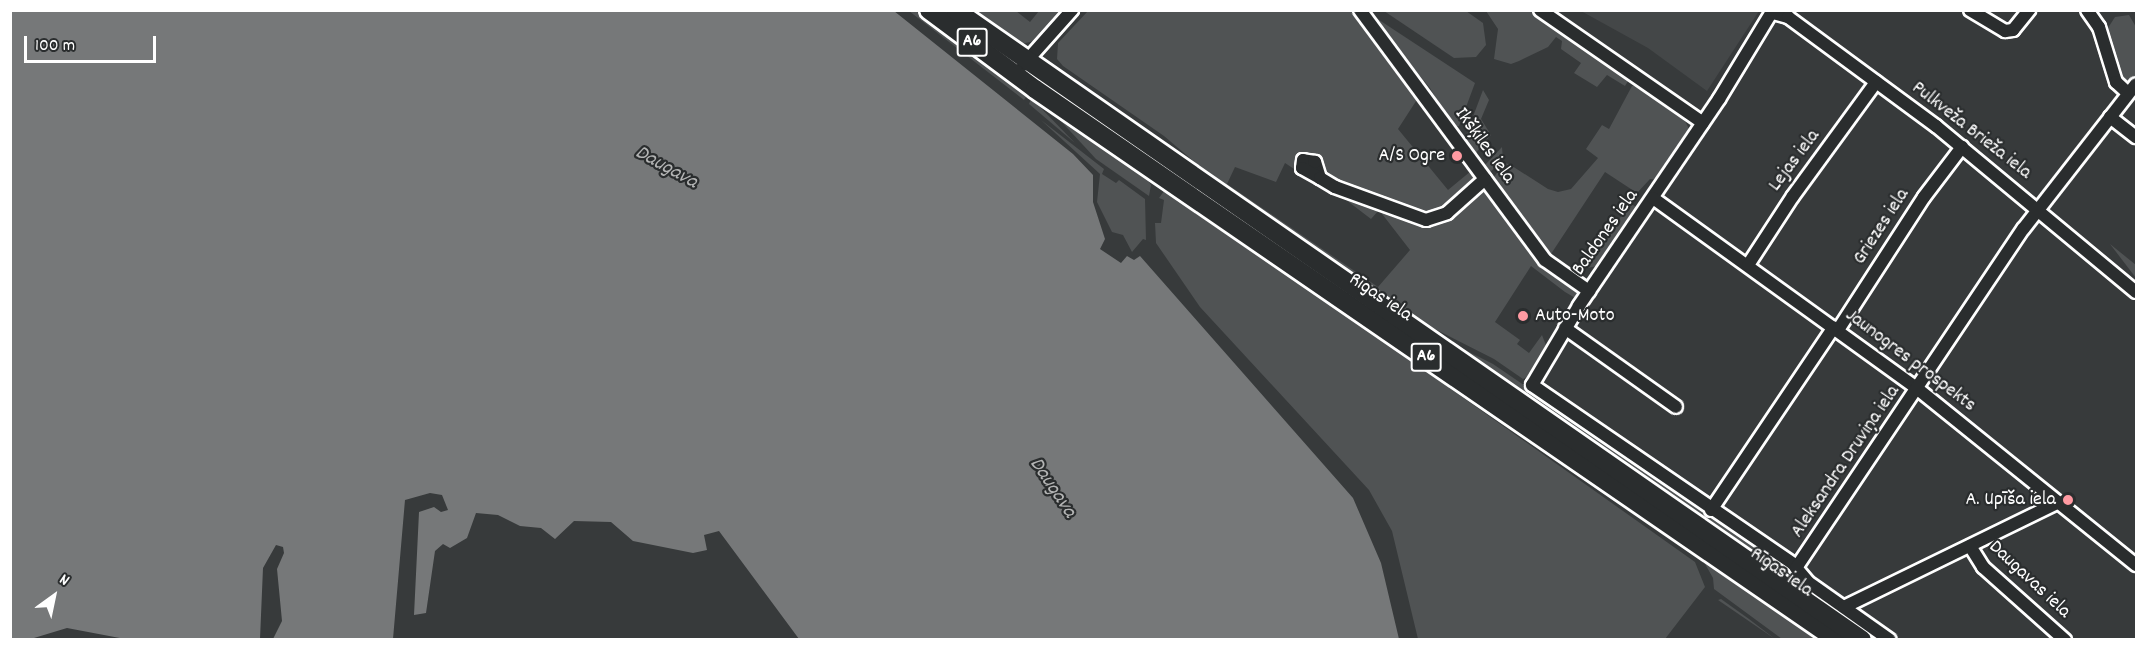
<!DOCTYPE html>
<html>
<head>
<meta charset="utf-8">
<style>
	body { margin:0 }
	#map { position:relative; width:2147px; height:650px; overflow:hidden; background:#373a3b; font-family:Dekko,sans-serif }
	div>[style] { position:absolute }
	.built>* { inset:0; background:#444748 }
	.green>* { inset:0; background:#505354 }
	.water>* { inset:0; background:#767879 }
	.roads { filter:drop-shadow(2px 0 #fff) drop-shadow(-2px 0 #fff) drop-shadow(0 2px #fff) drop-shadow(0 -2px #fff) }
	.minor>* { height:12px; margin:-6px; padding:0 6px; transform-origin:6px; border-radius:6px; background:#2a2d2e }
	.highway>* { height:18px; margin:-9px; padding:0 9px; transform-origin:9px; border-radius:9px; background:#2a2d2e }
	.dots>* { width:16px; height:16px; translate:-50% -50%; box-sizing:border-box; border:3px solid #2a2d2e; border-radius:50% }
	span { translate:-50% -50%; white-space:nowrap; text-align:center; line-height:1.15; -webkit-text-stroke:4.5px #2a2d2e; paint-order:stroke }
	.shield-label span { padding:2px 4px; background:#2a2d2e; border:2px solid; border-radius:4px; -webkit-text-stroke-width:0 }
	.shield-label { font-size:18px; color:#fff; font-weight:700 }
	.street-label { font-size:20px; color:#fff }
	.poi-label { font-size:20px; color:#fff }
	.right { translate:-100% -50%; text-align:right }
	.left { translate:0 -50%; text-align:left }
	.water-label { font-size:21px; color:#b4b5b5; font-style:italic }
	.frame { position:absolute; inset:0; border:12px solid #fff; pointer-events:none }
	.north { position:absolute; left:24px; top:566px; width:60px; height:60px; -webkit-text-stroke:4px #2a2d2e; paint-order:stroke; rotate:33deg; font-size:16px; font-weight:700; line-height:24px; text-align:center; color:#fff }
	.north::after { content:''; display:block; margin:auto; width:21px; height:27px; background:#fff; clip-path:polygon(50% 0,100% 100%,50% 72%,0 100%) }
	.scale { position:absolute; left:24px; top:36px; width:132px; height:27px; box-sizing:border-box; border:3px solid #fff; border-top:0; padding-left:8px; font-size:18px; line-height:21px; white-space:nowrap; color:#fff; -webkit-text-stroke:4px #2a2d2e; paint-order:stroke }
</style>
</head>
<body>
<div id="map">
	<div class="built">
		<i style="clip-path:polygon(1581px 11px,1759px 11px,1707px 91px,1648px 48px)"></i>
	</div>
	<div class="green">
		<i style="clip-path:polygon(909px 11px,916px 11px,1029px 92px,1024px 100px)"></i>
		<i style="clip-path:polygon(966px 11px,1016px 11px,1030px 22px,1039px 11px,1060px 12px,1034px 41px,1021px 44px,1005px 39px)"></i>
		<i style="clip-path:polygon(1088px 11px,1353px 11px,1418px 98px,1398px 129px,1448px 190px,1471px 171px,1477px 180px,1475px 185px,1445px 211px,1424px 217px,1341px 187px,1329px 180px,1317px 159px,1310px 154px,1302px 155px,1295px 166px,1324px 185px,1323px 188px,1285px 163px,1276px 182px,1235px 167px,1227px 184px,1378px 287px,1410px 250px,1379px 210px,1371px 219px,1337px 193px,1426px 223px,1445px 217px,1479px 189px,1487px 190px,1545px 269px,1567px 282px,1579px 296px,1577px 299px,1565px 292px,1531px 266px,1495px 322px,1520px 340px,1517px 344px,1529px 353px,1542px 335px,1547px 348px,1529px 376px,1523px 379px,1494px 359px,1421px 322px,1224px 187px,1164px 136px,1063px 66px,1057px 59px,1058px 43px)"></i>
		<i style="clip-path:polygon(1384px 11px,1466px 11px,1483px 23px,1486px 45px,1476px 57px,1454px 58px)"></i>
		<i style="clip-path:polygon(1486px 11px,1533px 11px,1627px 77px,1628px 81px,1625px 86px,1607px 75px,1597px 87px,1574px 73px,1581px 63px,1561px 49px,1562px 41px,1556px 37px,1548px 47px,1519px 61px,1511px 64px,1494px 59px,1498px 29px)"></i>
		<i style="clip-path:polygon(1367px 12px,1475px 83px,1459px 126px,1452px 126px,1430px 88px)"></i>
		<i style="clip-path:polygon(2129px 15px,2136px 27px,2136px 76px,2129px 86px,2120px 72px,2106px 31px,2115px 17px)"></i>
		<i style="clip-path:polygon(1632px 86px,1642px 86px,1681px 113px,1691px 133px,1659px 180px,1650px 179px,1637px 193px,1605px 172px,1549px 257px,1494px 177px,1504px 163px,1509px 164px,1548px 189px,1558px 192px,1571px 189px,1598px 158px,1586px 149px,1602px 125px,1609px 129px)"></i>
		<i style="clip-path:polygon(1483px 90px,1489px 100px,1481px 119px,1491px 135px,1475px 154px,1468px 148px,1465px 138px)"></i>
		<i style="clip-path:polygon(1031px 99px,1039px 106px,1075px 143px,1029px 104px)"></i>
		<i style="clip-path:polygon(1045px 104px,1147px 179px,1151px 185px,1149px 196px,1096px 159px)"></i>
		<i style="clip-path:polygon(1041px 120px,1104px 169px,1102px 174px,1116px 183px,1119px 180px,1145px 199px,1146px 240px,1143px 239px,1132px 252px,1123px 235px,1112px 232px,1097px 202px,1100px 174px)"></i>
		<i style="clip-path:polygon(1502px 147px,1503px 160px,1488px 174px,1485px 165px)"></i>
		<i style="clip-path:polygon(1164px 191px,1180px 197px,1695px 562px,1705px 587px,1665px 639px,1418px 639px,1392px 531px,1369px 490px,1200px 307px,1156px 243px,1155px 223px,1161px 223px,1164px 200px,1159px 198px)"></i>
		<i style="clip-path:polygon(1630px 203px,1639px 209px,1608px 255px,1597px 266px,1578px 270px,1588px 256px,1593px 258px)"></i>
		<i style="clip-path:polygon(2110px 244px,2136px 265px,2136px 278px)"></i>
		<i style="clip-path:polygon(1417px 326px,1493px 364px,1789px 566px,1885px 639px,1871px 639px)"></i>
		<i style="clip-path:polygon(1700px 555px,1823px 639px,1782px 639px,1714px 589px,1713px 578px)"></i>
		<i style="clip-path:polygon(1721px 599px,1749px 619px,1775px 639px,1718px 600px)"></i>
	</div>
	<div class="water">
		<i style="clip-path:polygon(10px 11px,894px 11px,1073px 154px,1093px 175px,1093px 202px,1105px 239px,1100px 249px,1121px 263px,1127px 256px,1134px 260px,1140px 256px,1353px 498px,1381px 563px,1399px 639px,799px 639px,719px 531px,704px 535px,707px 550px,693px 553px,633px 541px,611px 522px,574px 521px,555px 539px,541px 528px,520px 526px,498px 515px,476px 513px,467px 538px,450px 548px,443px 544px,435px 551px,426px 613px,414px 615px,419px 512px,434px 507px,441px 512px,448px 510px,442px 495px,430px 493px,405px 500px,393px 639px,273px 639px,282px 621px,277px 569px,284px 553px,283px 547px,276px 545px,263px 568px,260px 639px,125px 639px,67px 628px,34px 638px,11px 639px)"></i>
	</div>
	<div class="roads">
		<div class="minor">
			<i style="left:1360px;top:10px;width:311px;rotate:53.5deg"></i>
			<i style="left:1545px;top:260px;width:54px;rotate:35.2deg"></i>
			<i style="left:1540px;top:10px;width:198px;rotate:34.7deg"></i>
			<i style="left:1773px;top:10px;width:104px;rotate:121.2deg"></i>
			<i style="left:1719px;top:99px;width:250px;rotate:124.1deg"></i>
			<i style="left:1579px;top:306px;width:92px;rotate:120.7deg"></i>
			<i style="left:1532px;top:385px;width:316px;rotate:34.4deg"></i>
			<i style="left:1793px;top:564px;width:23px;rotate:50deg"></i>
			<i style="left:1808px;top:582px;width:100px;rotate:35.3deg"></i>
			<i style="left:1970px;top:10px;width:41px;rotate:31deg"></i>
			<i style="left:2005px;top:31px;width:8px;rotate:-7deg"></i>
			<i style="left:2013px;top:30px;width:26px;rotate:-51deg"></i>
			<i style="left:2087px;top:10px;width:21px;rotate:55deg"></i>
			<i style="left:2099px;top:27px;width:58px;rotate:72.8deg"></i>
			<i style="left:2116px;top:82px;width:16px;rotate:43deg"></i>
			<i style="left:1773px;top:13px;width:16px;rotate:15deg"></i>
			<i style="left:1788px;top:17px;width:184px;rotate:36.4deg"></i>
			<i style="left:1936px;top:126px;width:260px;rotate:39.7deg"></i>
			<i style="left:1023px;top:65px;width:74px;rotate:-48.3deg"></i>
			<i style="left:2110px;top:117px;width:33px;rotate:38deg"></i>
			<i style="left:1320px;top:178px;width:17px;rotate:-107deg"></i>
			<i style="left:1315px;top:162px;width:12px;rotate:-171deg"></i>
			<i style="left:1303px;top:160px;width:8px;rotate:97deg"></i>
			<i style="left:1302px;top:168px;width:21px;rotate:29deg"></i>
			<i style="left:1320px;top:178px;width:17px;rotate:31deg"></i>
			<i style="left:1335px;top:187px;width:97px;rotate:19.9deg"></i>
			<i style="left:1426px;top:220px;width:22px;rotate:-18deg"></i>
			<i style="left:1447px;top:213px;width:51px;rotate:-41.8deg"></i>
			<i style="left:1653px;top:198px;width:328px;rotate:35.8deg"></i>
			<i style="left:1919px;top:390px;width:279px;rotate:38.9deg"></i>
			<i style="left:1748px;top:265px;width:82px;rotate:-56.9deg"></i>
			<i style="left:1793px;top:196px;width:141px;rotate:-53.9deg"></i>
			<i style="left:1565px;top:328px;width:136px;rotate:35.4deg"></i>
			<i style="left:1838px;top:330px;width:158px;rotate:-57.1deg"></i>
			<i style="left:1924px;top:197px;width:63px;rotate:-52.8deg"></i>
			<i style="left:1711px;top:510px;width:220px;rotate:-56.1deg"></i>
			<i style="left:1970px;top:546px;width:25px;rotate:58deg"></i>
			<i style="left:1983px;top:567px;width:110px;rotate:41.7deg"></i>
			<i style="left:1796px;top:568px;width:409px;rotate:-56.2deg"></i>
			<i style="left:2024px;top:228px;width:182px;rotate:-52.1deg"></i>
			<i style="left:1844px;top:607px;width:239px;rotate:-26deg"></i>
		</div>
		<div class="highway">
			<i style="left:929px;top:10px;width:132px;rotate:36.7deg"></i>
			<i style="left:1035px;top:89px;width:973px;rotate:34.49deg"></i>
			<i style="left:955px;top:10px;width:1104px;rotate:34.78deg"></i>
		</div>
	</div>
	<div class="dots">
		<i style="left:1457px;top:156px;background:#ff9aa2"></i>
		<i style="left:1523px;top:316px;background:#ff9aa2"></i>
		<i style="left:2068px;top:500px;background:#ff9aa2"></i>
	</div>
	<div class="shield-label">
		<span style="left:972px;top:42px">A6</span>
		<span style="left:1426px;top:357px">A6</span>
	</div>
	<div class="street-label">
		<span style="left:1971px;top:131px;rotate:38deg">Pulkveža Brieža iela</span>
		<span style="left:1484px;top:146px;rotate:54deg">Ikšķiles iela</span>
		<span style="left:1795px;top:161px;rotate:-53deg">Lejas iela</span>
		<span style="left:1882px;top:227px;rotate:-57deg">Griezes iela</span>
		<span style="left:1606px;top:233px;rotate:-55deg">Baldones iela</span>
		<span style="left:1380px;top:298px;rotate:34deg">Rīgas iela</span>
		<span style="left:1910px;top:361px;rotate:37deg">Jaunogres prospekts</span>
		<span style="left:1846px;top:462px;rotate:-56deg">Aleksandra Druviņa iela</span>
		<span style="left:1781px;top:573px;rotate:35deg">Rīgas iela</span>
		<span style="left:2029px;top:580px;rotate:43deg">Daugavas iela</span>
	</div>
	<div class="poi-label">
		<span class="right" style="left:1445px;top:156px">A/S Ogre</span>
		<span class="left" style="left:1535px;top:316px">Auto-Moto</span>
		<span class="right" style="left:2056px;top:500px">A. Upīša iela</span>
	</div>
	<div class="water-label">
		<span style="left:666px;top:168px;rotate:29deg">Daugava</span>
		<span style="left:1052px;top:488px;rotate:56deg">Daugava</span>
	</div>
	<div class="frame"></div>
	<div class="north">N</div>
	<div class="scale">100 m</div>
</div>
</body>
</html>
